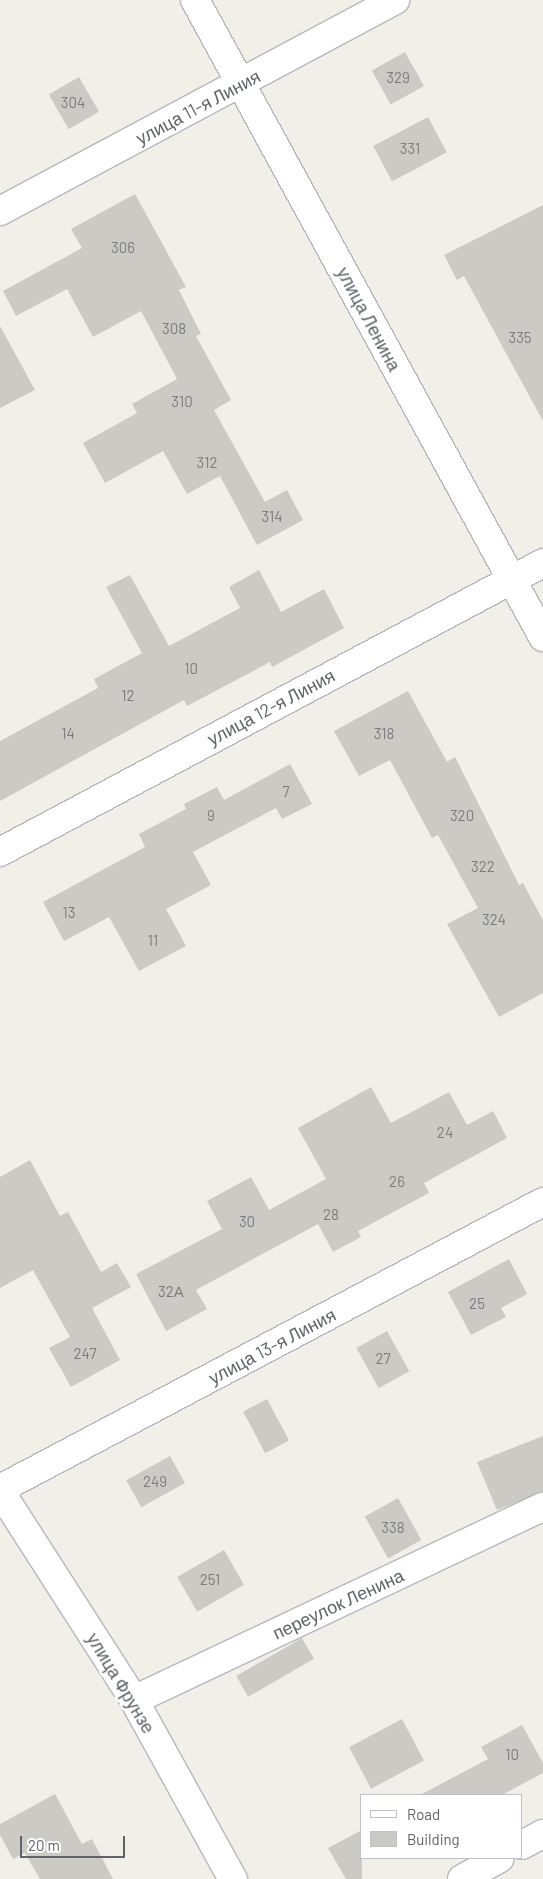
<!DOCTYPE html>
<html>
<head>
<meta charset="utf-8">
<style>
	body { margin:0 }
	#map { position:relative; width:543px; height:1879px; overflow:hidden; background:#f1efe8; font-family:Barlow,sans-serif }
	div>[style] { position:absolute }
	.building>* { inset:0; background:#cccac5; transform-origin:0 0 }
	.roads { filter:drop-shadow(1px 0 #b5b8bc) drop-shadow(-1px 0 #b5b8bc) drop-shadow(0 1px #b5b8bc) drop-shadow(0 -1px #b5b8bc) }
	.minor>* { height:28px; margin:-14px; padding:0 14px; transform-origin:14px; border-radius:14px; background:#fff }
	.secondary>* { height:28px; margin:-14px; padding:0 14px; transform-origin:14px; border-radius:14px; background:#fff }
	span { translate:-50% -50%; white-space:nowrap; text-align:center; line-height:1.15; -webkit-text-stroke:5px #fff; paint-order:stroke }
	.number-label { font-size:15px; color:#7a7d7f }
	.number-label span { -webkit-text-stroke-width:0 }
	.street-label { font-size:18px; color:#5f6368 }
	.legend { position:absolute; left:360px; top:1794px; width:162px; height:65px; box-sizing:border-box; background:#fff; border:1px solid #bfc1c3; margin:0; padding:6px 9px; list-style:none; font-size:15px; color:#5f6368 }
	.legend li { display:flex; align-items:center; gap:10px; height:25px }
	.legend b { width:25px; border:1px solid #bfc1c3 }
	.scale { position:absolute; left:20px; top:1836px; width:105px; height:22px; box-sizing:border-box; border:2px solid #5f6368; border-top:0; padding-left:6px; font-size:15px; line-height:18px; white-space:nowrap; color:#5f6368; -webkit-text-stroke:4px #fff; paint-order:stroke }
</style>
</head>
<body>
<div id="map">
	<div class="building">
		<i style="left:405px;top:52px;width:39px;height:38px;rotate:61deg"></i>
		<i style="left:79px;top:77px;width:40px;height:35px;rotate:60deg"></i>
		<i style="left:428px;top:117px;width:40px;height:62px;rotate:62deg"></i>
		<i style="clip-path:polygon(135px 194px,186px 287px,179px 290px,201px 334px,196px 336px,231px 400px,214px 410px,265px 502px,287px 490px,303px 520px,257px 545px,220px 476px,187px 494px,163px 451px,105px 483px,83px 443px,137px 413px,132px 404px,177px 379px,141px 311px,93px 337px,67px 289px,16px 316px,3px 291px,82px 248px,71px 229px)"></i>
		<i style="clip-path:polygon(543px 205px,543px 421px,464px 276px,457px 280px,444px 255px)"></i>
		<i style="clip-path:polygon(0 326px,35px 390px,0 408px)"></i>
		<i style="clip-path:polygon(259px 570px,281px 612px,324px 589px,344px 628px,272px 667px,270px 662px,187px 706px,184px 700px,0 801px,0 741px,98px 688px,94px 679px,142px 653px,106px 587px,130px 575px,169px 646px,240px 608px,229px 587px)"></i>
		<i style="clip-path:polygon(408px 691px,447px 762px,455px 757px,519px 885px,523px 883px,543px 920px,543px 993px,499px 1017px,447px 924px,478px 908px,438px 835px,432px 838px,390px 760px,359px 776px,334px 731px)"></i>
		<i style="clip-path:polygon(290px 764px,312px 804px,282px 819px,276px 808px,193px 852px,211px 885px,166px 909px,186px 946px,139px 971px,109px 917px,64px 941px,43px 902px,145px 847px,139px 834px,186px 809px,184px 804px,217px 787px,224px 800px)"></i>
		<i style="clip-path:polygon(371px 1087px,391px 1123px,449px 1092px,467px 1125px,493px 1111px,507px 1138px,424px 1183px,429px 1193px,358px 1231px,361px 1237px,333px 1252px,318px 1224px,196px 1290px,207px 1309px,166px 1331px,136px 1274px,222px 1229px,207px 1201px,251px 1177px,269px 1210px,326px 1179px,298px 1128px)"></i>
		<i style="clip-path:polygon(30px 1160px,60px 1216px,68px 1212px,101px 1272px,117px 1263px,131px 1287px,92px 1308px,120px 1360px,71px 1387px,49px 1348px,70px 1337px,33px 1270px,0 1288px,0 1177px)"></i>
		<i style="clip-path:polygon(509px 1259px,527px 1294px,501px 1308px,506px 1317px,471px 1335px,448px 1292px)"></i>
		<i style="left:387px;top:1331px;width:46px;height:35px;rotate:61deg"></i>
		<i style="left:267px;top:1399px;width:47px;height:27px;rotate:62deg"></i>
		<i style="clip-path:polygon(543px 1436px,543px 1492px,497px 1510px,477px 1462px)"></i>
		<i style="left:170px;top:1456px;width:31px;height:50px;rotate:61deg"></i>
		<i style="left:398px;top:1498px;width:48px;height:38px;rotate:61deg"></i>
		<i style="left:224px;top:1550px;width:40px;height:54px;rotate:60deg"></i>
		<i style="left:302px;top:1638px;width:24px;height:76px;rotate:60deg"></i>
		<i style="left:402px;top:1719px;width:47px;height:60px;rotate:62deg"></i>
		<i style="clip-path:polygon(522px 1725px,543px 1763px,543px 1773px,502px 1795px,420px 1795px,488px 1759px,481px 1747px)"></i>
		<i style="clip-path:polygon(55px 1794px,82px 1844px,92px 1839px,113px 1879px,40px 1879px,25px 1853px,13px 1859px,0 1835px,0 1824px)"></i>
		<i style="clip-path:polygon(362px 1830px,362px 1879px,346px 1879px,328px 1848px)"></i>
	</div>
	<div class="roads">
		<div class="minor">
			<i style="left:0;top:211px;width:448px;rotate:-28.1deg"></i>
			<i style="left:0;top:852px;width:615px;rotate:-28.02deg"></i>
			<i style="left:0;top:1489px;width:614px;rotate:-27.86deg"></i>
			<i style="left:0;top:1491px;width:248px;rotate:57.3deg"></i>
			<i style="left:134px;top:1700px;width:205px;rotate:61.1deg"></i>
			<i style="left:134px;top:1700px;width:452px;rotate:-25.3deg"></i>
			<i style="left:522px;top:1845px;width:24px;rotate:-28deg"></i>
			<i style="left:462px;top:1879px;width:43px;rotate:-28.9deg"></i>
		</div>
		<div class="secondary">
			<i style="left:195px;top:0;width:726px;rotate:61.35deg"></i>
		</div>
	</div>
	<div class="number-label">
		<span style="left:398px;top:78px">329</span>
		<span style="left:73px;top:103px">304</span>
		<span style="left:410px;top:149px">331</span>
		<span style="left:123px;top:248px">306</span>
		<span style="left:174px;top:329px">308</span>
		<span style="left:520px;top:338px">335</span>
		<span style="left:182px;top:402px">310</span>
		<span style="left:207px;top:463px">312</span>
		<span style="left:272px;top:517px">314</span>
		<span style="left:191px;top:669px">10</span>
		<span style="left:128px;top:696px">12</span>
		<span style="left:68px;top:734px">14</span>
		<span style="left:384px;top:734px">318</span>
		<span style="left:286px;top:792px">7</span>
		<span style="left:211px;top:816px">9</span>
		<span style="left:462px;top:816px">320</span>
		<span style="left:483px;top:867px">322</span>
		<span style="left:69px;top:913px">13</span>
		<span style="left:494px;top:920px">324</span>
		<span style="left:153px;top:941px">11</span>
		<span style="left:445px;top:1133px">24</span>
		<span style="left:397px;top:1182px">26</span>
		<span style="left:331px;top:1215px">28</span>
		<span style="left:247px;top:1222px">30</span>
		<span style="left:171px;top:1292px">32А</span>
		<span style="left:477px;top:1304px">25</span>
		<span style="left:85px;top:1354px">247</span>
		<span style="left:383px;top:1359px">27</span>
		<span style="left:155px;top:1482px">249</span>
		<span style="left:393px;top:1528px">338</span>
		<span style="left:210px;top:1580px">251</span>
		<span style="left:512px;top:1755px">10</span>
	</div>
	<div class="street-label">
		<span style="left:198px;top:107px;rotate:-28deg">улица 11-я Линия</span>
		<span style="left:369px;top:319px;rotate:62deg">улица Ленина</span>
		<span style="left:271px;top:707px;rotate:-28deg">улица 12-я Линия</span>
		<span style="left:272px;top:1346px;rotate:-28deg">улица 13-я Линия</span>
		<span style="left:338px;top:1604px;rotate:-25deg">переулок Ленина</span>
		<span style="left:121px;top:1683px;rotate:59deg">улица Фрунзе</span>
	</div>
	<ul class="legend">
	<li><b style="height:6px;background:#fff"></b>Road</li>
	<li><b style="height:14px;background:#cccac5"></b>Building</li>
	</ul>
	<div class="scale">20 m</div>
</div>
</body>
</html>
